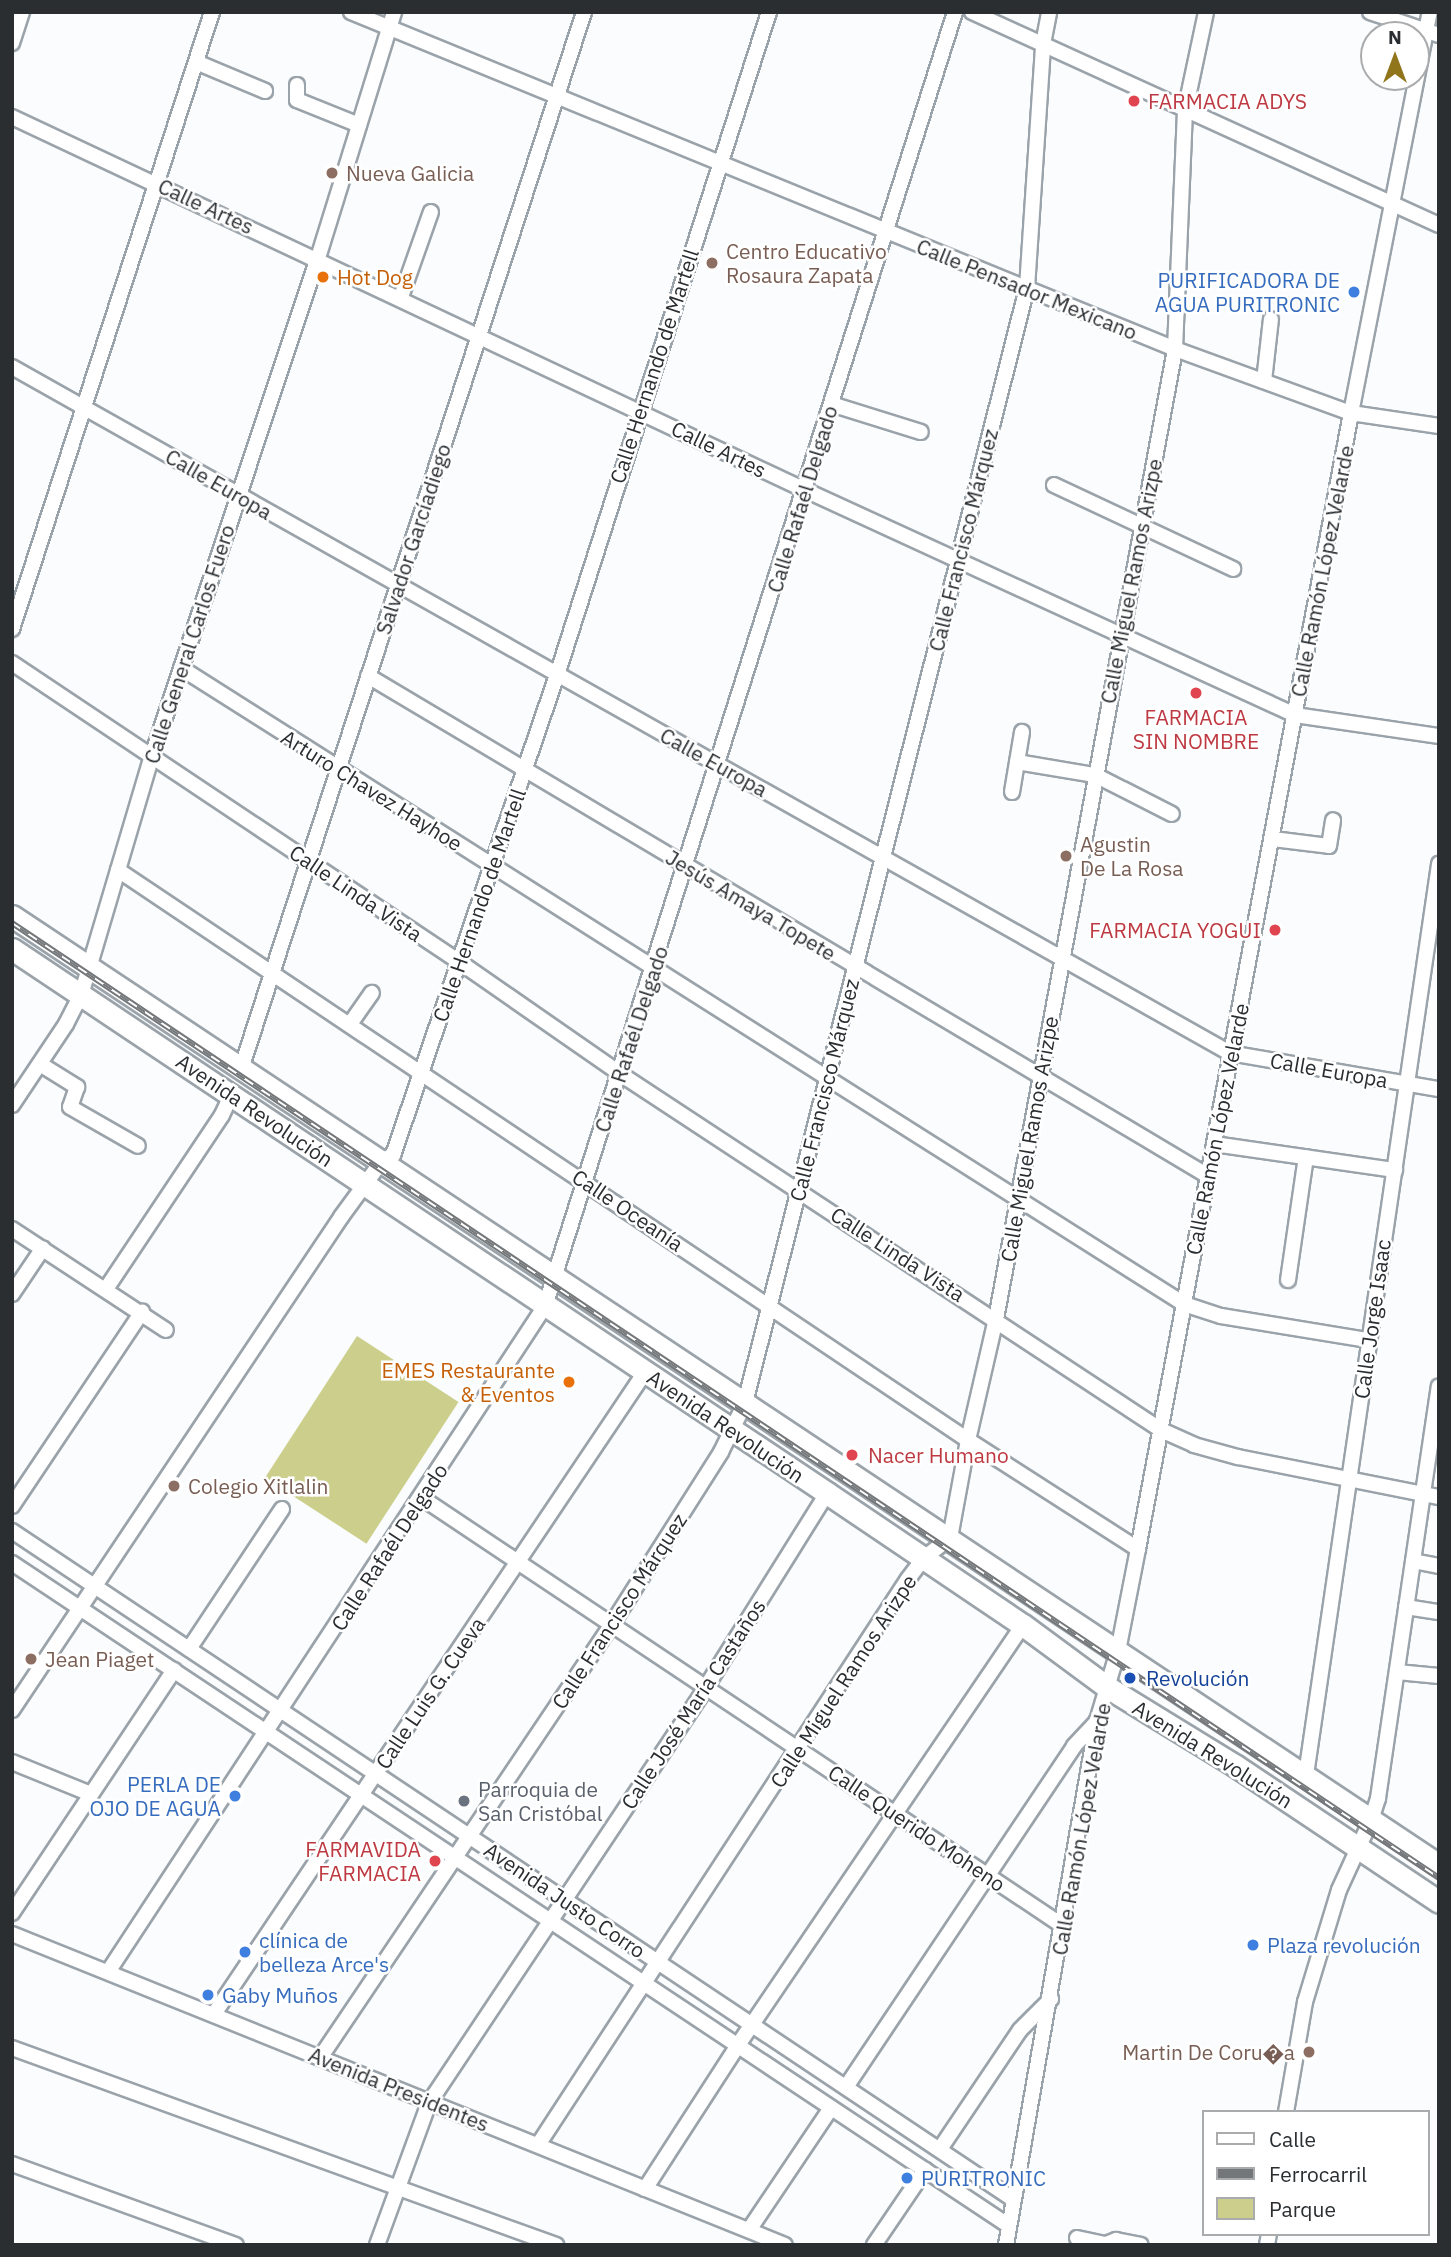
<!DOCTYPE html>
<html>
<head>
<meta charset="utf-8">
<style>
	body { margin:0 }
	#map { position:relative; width:1451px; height:2257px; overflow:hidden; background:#fafcfd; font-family:"IBM Plex Sans",sans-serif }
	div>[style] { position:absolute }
	.green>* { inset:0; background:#cccf8b; transform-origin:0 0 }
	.roads { filter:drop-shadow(2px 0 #9ba3aa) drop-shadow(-2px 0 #9ba3aa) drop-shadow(0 2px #9ba3aa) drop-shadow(0 -2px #9ba3aa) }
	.street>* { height:14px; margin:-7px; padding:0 7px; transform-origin:7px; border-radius:7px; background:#fff }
	.primary>* { height:21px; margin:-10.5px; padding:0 10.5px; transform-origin:10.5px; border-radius:10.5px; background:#fff }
	.rail>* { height:6px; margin-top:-3px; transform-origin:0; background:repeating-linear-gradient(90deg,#fff 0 10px,#747779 0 20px); box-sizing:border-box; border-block:2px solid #747779 }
	.dots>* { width:19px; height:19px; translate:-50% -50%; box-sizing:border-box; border:4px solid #fff; border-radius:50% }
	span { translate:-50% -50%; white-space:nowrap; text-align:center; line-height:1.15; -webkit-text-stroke:5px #fff; paint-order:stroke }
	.health-label { font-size:21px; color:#be3a42 }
	.left { translate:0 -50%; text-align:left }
	.right { translate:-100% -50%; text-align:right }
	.education-label { font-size:21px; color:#785e54 }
	.street-label { font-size:21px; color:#2a2e31 }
	.food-label { font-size:21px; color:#c56008 }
	.shop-label { font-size:21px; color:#366cbe }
	.transit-label { font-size:21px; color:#164399 }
	.worship-label { font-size:21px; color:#5b616d }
	.frame { position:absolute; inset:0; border:14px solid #2a2e31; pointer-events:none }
	.legend { position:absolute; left:1202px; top:2110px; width:228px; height:126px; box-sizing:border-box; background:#fff; border:2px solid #aaabad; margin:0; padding:9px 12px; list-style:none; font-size:21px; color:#2a2e31 }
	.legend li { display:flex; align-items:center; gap:14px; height:35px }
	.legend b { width:35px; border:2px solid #aaabad }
	.north { position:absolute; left:1360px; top:21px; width:70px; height:70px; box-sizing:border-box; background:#fff; border:2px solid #aaabad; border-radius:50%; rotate:0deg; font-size:19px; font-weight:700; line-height:28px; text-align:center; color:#2a2e31 }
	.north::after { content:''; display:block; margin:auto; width:24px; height:32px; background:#91751b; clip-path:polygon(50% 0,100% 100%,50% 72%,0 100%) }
</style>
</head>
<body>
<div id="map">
	<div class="green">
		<i style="left:357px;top:1336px;width:121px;height:169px;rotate:33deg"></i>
	</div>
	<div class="roads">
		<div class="street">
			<i style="left:351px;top:12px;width:890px;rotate:22.24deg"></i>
			<i style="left:1175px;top:349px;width:187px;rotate:20deg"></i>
			<i style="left:1351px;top:413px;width:89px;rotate:8.4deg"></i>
			<i style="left:972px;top:12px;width:513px;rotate:24.52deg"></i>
			<i style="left:1370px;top:12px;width:73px;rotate:18.4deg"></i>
			<i style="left:12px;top:43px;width:33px;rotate:-72deg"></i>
			<i style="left:196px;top:62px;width:75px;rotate:22.8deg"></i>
			<i style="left:297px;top:85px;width:15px;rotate:90deg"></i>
			<i style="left:297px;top:100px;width:67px;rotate:22deg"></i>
			<i style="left:12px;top:117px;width:876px;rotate:25.19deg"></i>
			<i style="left:805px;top:490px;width:539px;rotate:24.66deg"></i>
			<i style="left:1295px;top:715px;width:146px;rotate:8.3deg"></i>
			<i style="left:401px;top:297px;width:90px;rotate:-70.6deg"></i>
			<i style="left:12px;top:367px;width:1398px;rotate:29.39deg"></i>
			<i style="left:1230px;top:1053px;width:212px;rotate:9.8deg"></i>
			<i style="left:1264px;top:381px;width:62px;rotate:-83.6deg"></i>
			<i style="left:831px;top:404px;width:94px;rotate:17.3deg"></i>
			<i style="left:1054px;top:485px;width:198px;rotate:25.1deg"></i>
			<i style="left:12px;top:629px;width:649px;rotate:-72.04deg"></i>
			<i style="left:12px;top:663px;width:536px;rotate:33.75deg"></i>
			<i style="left:458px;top:961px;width:196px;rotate:34.8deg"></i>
			<i style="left:619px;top:1073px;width:649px;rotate:33.37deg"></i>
			<i style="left:1161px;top:1430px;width:36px;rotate:24deg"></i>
			<i style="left:1194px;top:1445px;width:46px;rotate:15.3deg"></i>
			<i style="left:1238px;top:1457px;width:205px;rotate:11.3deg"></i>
			<i style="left:181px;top:668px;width:1188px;rotate:32.38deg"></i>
			<i style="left:1184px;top:1304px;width:39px;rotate:18deg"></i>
			<i style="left:1221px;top:1316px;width:149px;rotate:9.3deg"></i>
			<i style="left:368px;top:676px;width:978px;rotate:30.76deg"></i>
			<i style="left:1017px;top:762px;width:79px;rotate:9.5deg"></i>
			<i style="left:1095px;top:775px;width:86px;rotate:26.9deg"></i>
			<i style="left:1012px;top:792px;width:61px;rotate:-80.5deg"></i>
			<i style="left:1273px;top:839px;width:56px;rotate:7.1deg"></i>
			<i style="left:1329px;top:846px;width:26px;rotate:-81deg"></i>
			<i style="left:118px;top:870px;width:1023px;rotate:33.85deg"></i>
			<i style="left:968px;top:1440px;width:202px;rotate:32.7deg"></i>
			<i style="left:350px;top:1024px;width:38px;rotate:-55deg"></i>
			<i style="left:40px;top:1064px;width:44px;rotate:31.9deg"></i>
			<i style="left:77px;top:1087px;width:21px;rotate:109deg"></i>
			<i style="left:70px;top:1107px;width:78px;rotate:29.8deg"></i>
			<i style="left:242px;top:1066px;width:1108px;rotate:-72.02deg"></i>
			<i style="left:12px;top:1105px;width:97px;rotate:-56.3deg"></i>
			<i style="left:66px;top:1024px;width:33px;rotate:-63deg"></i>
			<i style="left:81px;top:995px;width:249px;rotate:-73.5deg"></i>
			<i style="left:152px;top:756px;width:525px;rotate:-71.57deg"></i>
			<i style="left:318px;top:258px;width:257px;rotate:-72.8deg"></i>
			<i style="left:1214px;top:1144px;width:183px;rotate:8.2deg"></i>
			<i style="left:12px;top:1229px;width:184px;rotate:33.3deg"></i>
			<i style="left:1288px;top:1280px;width:124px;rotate:-81.7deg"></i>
			<i style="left:106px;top:1289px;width:209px;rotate:-56.3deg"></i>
			<i style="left:222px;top:1115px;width:23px;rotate:-65deg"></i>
			<i style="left:12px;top:1294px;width:55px;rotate:-56deg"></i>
			<i style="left:422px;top:1498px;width:771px;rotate:33.73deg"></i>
			<i style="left:12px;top:1506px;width:234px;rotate:-56.2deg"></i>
			<i style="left:12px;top:1531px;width:1203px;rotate:33.72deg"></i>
			<i style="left:1413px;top:1561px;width:26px;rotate:11deg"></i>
			<i style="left:12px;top:1563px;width:1197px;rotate:33.62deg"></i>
			<i style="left:1406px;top:1607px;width:33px;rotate:9deg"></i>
			<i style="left:189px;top:1649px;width:168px;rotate:-56.4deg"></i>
			<i style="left:1397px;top:1672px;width:42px;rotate:5.4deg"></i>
			<i style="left:12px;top:1710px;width:593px;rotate:-56.28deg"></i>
			<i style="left:341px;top:1217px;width:69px;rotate:-53.8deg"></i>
			<i style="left:382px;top:1161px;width:13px;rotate:-29deg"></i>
			<i style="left:393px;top:1155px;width:507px;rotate:-71.14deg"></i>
			<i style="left:557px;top:675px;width:696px;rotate:-72.27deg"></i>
			<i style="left:12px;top:1762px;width:85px;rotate:22.1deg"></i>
			<i style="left:1306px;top:1775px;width:921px;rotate:-81.69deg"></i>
			<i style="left:12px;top:1913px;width:292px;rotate:-56.3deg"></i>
			<i style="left:12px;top:1934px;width:833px;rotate:21.92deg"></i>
			<i style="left:108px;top:1972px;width:797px;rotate:-56.73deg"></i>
			<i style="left:545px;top:1306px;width:1357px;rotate:-72.42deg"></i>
			<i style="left:214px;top:2014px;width:773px;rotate:-56.12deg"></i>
			<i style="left:12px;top:2048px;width:579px;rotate:19.91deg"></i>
			<i style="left:320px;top:2058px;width:523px;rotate:-56.07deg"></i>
			<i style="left:612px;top:1624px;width:204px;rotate:-57.6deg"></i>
			<i style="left:721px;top:1452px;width:55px;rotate:-63.9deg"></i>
			<i style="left:745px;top:1403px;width:1150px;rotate:-75.81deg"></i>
			<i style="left:1027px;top:288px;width:245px;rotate:-86.2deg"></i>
			<i style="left:1043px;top:44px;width:33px;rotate:-79deg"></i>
			<i style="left:846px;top:2087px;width:410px;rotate:-56.2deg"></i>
			<i style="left:1074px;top:1746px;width:34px;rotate:-47deg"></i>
			<i style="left:1286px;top:2112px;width:112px;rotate:-80.2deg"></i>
			<i style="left:1305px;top:2002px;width:117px;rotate:-73.1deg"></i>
			<i style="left:1339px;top:1890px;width:77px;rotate:-65.4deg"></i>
			<i style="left:1371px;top:1820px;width:23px;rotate:-72deg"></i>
			<i style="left:1378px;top:1798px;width:416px;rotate:-81.6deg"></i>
			<i style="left:538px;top:2145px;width:676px;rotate:-56.83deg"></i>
			<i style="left:908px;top:1579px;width:26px;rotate:-53deg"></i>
			<i style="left:924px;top:1558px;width:33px;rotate:-38deg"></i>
			<i style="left:950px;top:1538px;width:100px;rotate:-79.6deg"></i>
			<i style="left:968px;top:1440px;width:124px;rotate:-77deg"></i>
			<i style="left:996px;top:1319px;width:986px;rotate:-79.54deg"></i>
			<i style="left:1175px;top:349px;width:238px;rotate:-87.6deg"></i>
			<i style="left:1185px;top:111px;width:101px;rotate:-78deg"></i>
			<i style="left:940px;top:2149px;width:143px;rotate:-56.1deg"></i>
			<i style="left:1020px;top:2030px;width:44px;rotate:-45deg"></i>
			<i style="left:12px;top:2164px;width:238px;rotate:19.9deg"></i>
			<i style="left:645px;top:2189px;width:171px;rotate:-57.1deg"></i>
			<i style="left:738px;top:2045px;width:508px;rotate:-55.84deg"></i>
			<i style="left:749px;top:2230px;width:147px;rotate:-56.1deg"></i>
			<i style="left:1077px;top:2238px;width:30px;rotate:12deg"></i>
			<i style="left:1106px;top:2244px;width:11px;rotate:-22deg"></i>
			<i style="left:1116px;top:2240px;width:25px;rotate:11deg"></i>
			<i style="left:377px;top:2245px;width:151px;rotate:-69.9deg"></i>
			<i style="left:429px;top:2103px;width:500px;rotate:-56.3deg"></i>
			<i style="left:706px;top:1687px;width:229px;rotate:-58deg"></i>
			<i style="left:874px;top:2245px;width:91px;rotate:-55.8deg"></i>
			<i style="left:1006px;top:2245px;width:532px;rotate:-80.15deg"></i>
			<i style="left:1097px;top:1721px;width:73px;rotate:-73.3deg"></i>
			<i style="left:1118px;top:1651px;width:104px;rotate:-78.9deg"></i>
			<i style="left:1138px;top:1549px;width:1156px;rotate:-79.38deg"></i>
			<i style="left:1351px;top:413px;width:409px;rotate:-78.9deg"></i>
			<i style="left:1267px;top:2245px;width:11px;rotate:-80deg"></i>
		</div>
		<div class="primary">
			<i style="left:12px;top:916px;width:1714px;rotate:33.63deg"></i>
			<i style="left:12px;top:949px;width:980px;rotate:33.72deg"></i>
			<i style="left:827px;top:1493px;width:236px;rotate:34deg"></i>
			<i style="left:1023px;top:1625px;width:104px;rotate:36.4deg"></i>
			<i style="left:1107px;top:1687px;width:151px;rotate:31.5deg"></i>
			<i style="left:1236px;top:1766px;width:244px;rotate:33.8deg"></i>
		</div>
	</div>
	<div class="rail">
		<i style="left:12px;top:923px;width:1717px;rotate:33.79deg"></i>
	</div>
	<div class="dots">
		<i style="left:1134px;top:101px;background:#e0444e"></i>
		<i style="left:332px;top:173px;background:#8d6e63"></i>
		<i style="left:712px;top:263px;background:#8d6e63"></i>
		<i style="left:323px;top:277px;background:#e8710a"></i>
		<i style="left:1354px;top:292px;background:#3f7fe0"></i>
		<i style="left:1196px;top:693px;background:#e0444e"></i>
		<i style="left:1066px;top:856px;background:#8d6e63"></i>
		<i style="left:1275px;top:930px;background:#e0444e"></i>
		<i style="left:569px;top:1382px;background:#e8710a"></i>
		<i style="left:852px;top:1455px;background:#e0444e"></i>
		<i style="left:174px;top:1486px;background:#8d6e63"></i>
		<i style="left:31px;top:1659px;background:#8d6e63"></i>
		<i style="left:1130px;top:1678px;background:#1a4fb4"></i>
		<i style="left:235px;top:1796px;background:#3f7fe0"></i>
		<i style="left:464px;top:1801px;background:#6b7280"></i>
		<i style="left:435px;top:1861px;background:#e0444e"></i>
		<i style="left:1253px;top:1945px;background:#3f7fe0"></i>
		<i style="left:245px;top:1952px;background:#3f7fe0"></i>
		<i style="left:208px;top:1995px;background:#3f7fe0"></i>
		<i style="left:1309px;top:2052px;background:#8d6e63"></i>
		<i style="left:907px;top:2178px;background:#3f7fe0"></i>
	</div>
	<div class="health-label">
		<span class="left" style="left:1148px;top:101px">FARMACIA ADYS</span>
		<span style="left:1196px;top:729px">FARMACIA<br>SIN NOMBRE</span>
		<span class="right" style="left:1261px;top:930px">FARMACIA YOGUI</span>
		<span class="left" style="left:868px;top:1455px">Nacer Humano</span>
		<span class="right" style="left:421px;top:1861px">FARMAVIDA<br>FARMACIA</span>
	</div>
	<div class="education-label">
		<span class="left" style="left:346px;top:173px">Nueva Galicia</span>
		<span class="left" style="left:726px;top:263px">Centro Educativo<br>Rosaura Zapata</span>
		<span class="left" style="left:1080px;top:856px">Agustin<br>De La Rosa</span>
		<span class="left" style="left:188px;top:1486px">Colegio Xitlalin</span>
		<span class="left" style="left:45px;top:1659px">Jean Piaget</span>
		<span class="right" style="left:1295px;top:2052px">Martin De Coru�a</span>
	</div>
	<div class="street-label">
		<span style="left:206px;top:206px;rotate:25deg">Calle Artes</span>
		<span style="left:1027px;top:289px;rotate:22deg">Calle Pensador Mexicano</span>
		<span style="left:654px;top:366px;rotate:-72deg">Calle Hernando de Martell</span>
		<span style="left:719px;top:449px;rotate:26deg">Calle Artes</span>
		<span style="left:219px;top:484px;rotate:30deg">Calle Europa</span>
		<span style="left:802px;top:499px;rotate:-73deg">Calle Rafaél Delgado</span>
		<span style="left:413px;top:539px;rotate:-72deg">Salvador Garcíadiego</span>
		<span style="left:963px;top:540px;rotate:-76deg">Calle Francisco Márquez</span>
		<span style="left:1322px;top:571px;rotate:-79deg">Calle Ramón López Velarde</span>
		<span style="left:1131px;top:581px;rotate:-79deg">Calle Miguel Ramos Arizpe</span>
		<span style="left:189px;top:644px;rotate:-72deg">Calle General Carlos Fuero</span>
		<span style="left:714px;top:762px;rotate:29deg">Calle Europa</span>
		<span style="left:372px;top:790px;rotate:32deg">Arturo Chavez Hayhoe</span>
		<span style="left:356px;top:893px;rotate:34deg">Calle Linda Vista</span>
		<span style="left:479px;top:905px;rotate:-71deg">Calle Hernando de Martell</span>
		<span style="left:751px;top:905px;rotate:31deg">Jesús Amaya Topete</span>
		<span style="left:631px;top:1039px;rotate:-72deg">Calle Rafaél Delgado</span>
		<span style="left:1329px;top:1070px;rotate:10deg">Calle Europa</span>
		<span style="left:824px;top:1090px;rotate:-76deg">Calle Francisco Márquez</span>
		<span style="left:255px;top:1110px;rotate:34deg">Avenida Revolución</span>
		<span style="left:1217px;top:1129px;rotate:-79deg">Calle Ramón López Velarde</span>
		<span style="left:1029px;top:1139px;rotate:-80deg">Calle Miguel Ramos Arizpe</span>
		<span style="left:628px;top:1210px;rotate:34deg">Calle Oceanía</span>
		<span style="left:898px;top:1254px;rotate:33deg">Calle Linda Vista</span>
		<span style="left:1372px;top:1319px;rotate:-82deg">Calle Jorge Isaac</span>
		<span style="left:726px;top:1426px;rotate:34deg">Avenida Revolución</span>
		<span style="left:389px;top:1547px;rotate:-57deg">Calle Rafaél Delgado</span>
		<span style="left:619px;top:1611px;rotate:-57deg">Calle Francisco Márquez</span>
		<span style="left:843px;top:1681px;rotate:-57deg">Calle Miguel Ramos Arizpe</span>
		<span style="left:430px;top:1693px;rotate:-56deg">Calle Luis G. Cueva</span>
		<span style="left:693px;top:1704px;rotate:-57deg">Calle José María Castaños</span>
		<span style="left:1213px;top:1754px;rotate:32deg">Avenida Revolución</span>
		<span style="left:917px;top:1828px;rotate:34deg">Calle Querido Moheno</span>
		<span style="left:1081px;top:1829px;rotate:-80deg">Calle Ramón López Velarde</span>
		<span style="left:565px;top:1900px;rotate:34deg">Avenida Justo Corro</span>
		<span style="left:399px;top:2089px;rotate:22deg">Avenida Presidentes</span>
	</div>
	<div class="food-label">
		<span class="left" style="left:337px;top:277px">Hot Dog</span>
		<span class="right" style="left:555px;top:1382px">EMES Restaurante<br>&amp; Eventos</span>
	</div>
	<div class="shop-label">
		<span class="right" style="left:1340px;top:292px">PURIFICADORA DE<br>AGUA PURITRONIC</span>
		<span class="right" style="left:221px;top:1796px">PERLA DE<br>OJO DE AGUA</span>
		<span class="left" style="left:259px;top:1952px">clínica de<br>belleza Arce's</span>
		<span class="left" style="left:1267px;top:1945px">Plaza revolución</span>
		<span class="left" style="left:222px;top:1995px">Gaby Muños</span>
		<span class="left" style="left:921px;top:2178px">PURITRONIC</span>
	</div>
	<div class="transit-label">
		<span class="left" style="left:1146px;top:1678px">Revolución</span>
	</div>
	<div class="worship-label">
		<span class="left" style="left:478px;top:1801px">Parroquia de<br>San Cristóbal</span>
	</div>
	<div class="frame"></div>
	<ul class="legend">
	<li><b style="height:9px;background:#fff"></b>Calle</li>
	<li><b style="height:9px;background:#747779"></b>Ferrocarril</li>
	<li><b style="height:19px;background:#cccf8b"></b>Parque</li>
	</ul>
	<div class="north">N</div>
</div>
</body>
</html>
